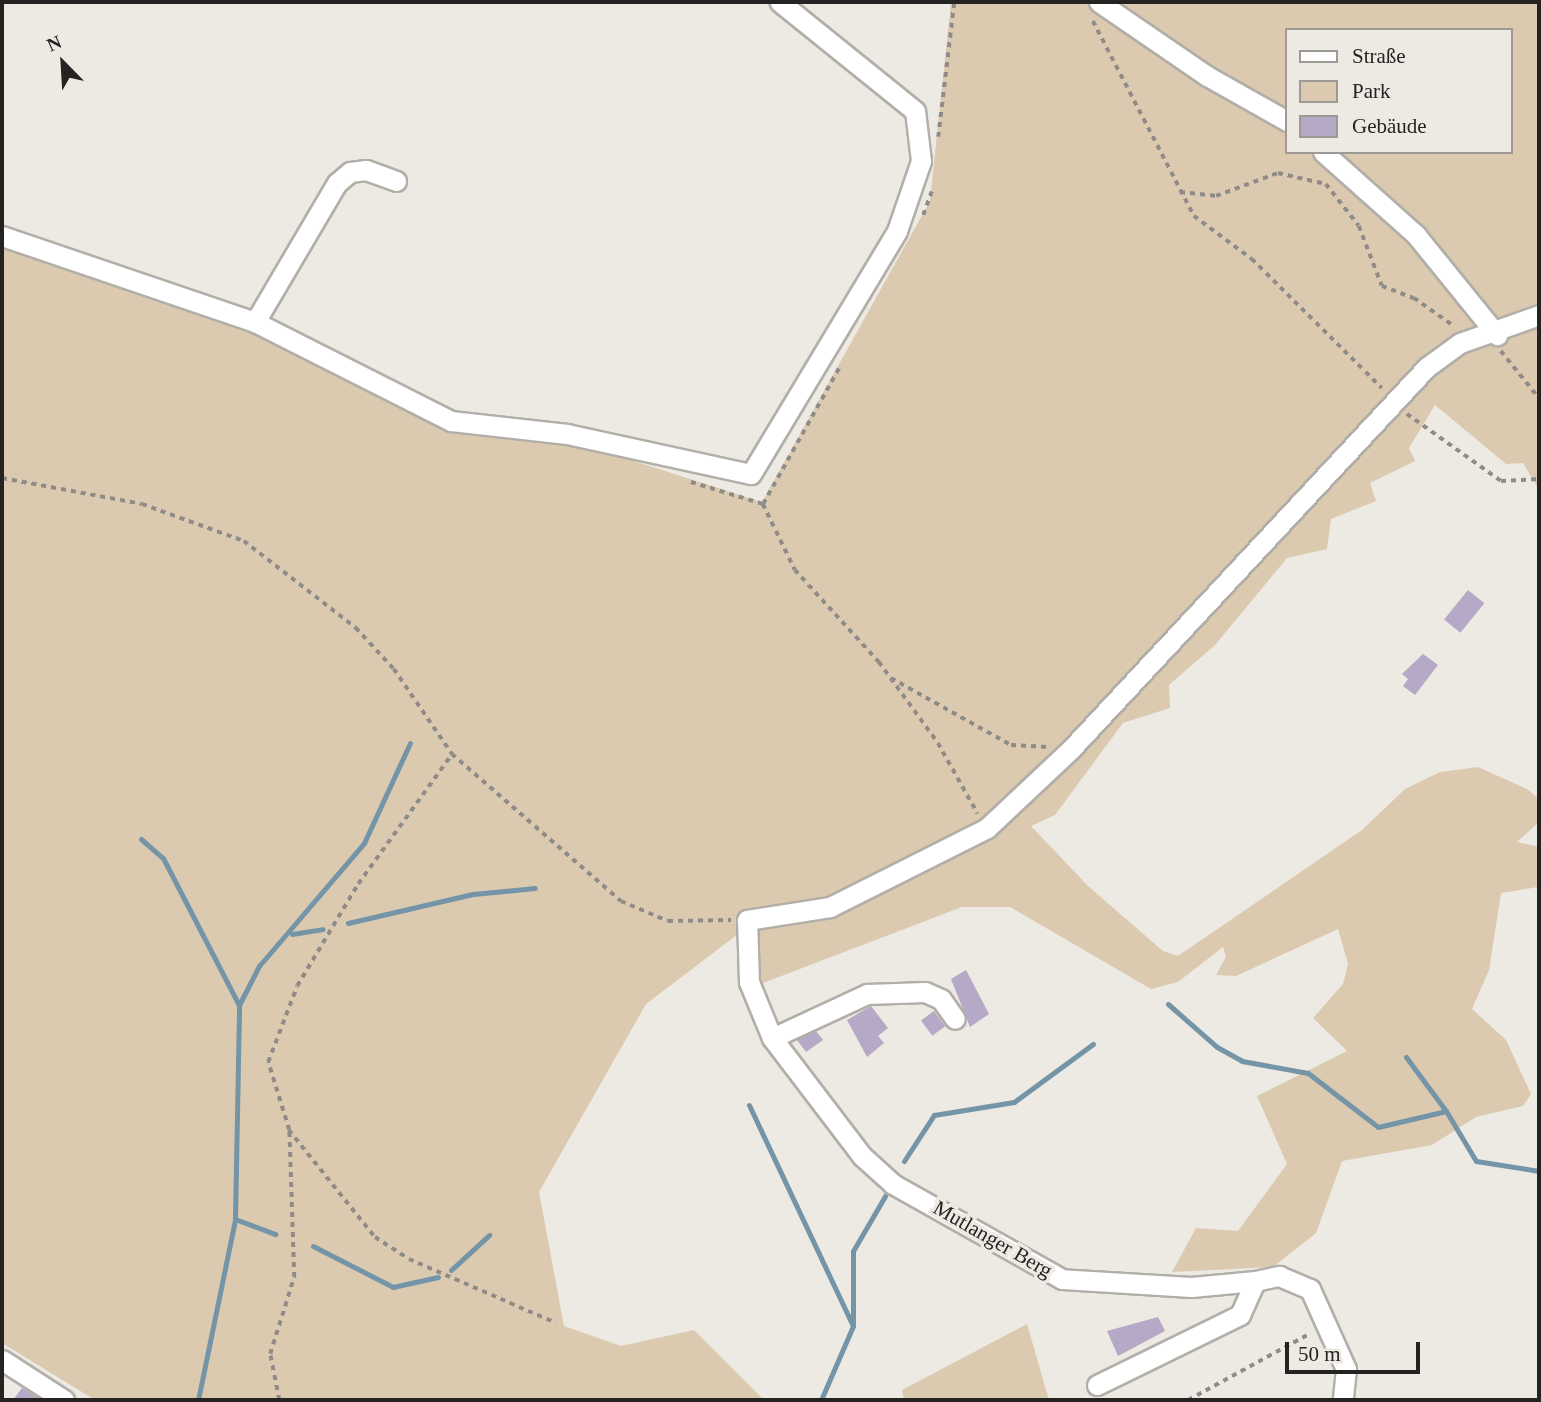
<!DOCTYPE html>
<html>
<head>
<meta charset="utf-8">
<style>
	body { margin:0 }
	#map { position:relative; width:1541px; height:1402px; overflow:hidden; background:#ede9e3; font-family:Georgia,serif }
	div>[style] { position:absolute }
	.green>* { inset:0; background:#dccab0 }
	.stream>* { height:5px; margin:-2.5px; padding:0 2.5px; transform-origin:2.5px; border-radius:2.5px; background:#7494a7 }
	.building>* { inset:0; background:#b6a8c7; transform-origin:0 0 }
	.path>* { height:3.5px; margin-top:-1.75px; transform-origin:0; background:repeating-linear-gradient(90deg,#8f8c88 0 5px,transparent 0 10px) }
	.roads { filter:drop-shadow(2px 0 #b2aea8) drop-shadow(-2px 0 #b2aea8) drop-shadow(0 2px #b2aea8) drop-shadow(0 -2px #b2aea8) }
	.minor>* { height:19px; margin:-9.5px; padding:0 9.5px; transform-origin:9.5px; border-radius:9.5px; background:#fff }
	span { translate:-50% -50%; white-space:nowrap; text-align:center; line-height:1.15; -webkit-text-stroke:7px #ede9e3; paint-order:stroke }
	.street-label { font-size:21px; color:#252321 }
	.frame { position:absolute; inset:0; border:4px solid #252321; pointer-events:none }
	.legend { position:absolute; left:1285px; top:28px; width:228px; height:126px; box-sizing:border-box; background:#ede9e3; border:2px solid #9d9a95; margin:0; padding:9px 12px; list-style:none; font-size:21px; color:#252321 }
	.legend li { display:flex; align-items:center; gap:14px; height:35px }
	.legend b { width:35px; border:2px solid #9d9a95 }
	.north { position:absolute; left:28px; top:28px; width:70px; height:70px; -webkit-text-stroke:5px #ede9e3; paint-order:stroke; rotate:336deg; font-size:19px; font-weight:700; line-height:28px; text-align:center; color:#252321 }
	.north::after { content:''; display:block; margin:auto; width:24px; height:32px; background:#252321; clip-path:polygon(50% 0,100% 100%,50% 72%,0 100%) }
	.scale { position:absolute; left:1285px; top:1342px; width:135px; height:32px; box-sizing:border-box; border:4px solid #252321; border-top:0; padding-left:9px; font-size:21px; line-height:24px; white-space:nowrap; color:#252321; -webkit-text-stroke:5px #ede9e3; paint-order:stroke }
</style>
</head>
<body>
<div id="map">
	<div class="green">
		<i style="clip-path:polygon(evenodd,951px 2px,1539px 2px,1539px 490px,1523px 463px,1506px 464px,1435px 405px,1409px 448px,1415px 461px,1370px 483px,1376px 501px,1331px 519px,1327px 549px,1287px 558px,1215px 645px,1169px 685px,1170px 708px,1123px 723px,1055px 815px,1031px 826px,1088px 886px,1163px 951px,1178px 956px,1362px 830px,1405px 789px,1440px 772px,1478px 767px,1527px 789px,1539px 799px,1539px 822px,1517px 842px,1539px 847px,1539px 908px,1538px 887px,1501px 893px,1489px 970px,1472px 1009px,1506px 1040px,1531px 1094px,1523px 1106px,1476px 1117px,1432px 1145px,1342px 1161px,1316px 1233px,1273px 1267px,1172px 1272px,1196px 1228px,1238px 1231px,1287px 1164px,1257px 1096px,1347px 1051px,1313px 1018px,1343px 984px,1348px 964px,1338px 929px,1236px 976px,1216px 975px,1226px 957px,1223px 947px,1178px 982px,1151px 989px,1010px 907px,962px 907px,763px 983px,749px 982px,746px 928px,646px 1004px,539px 1192px,564px 1326px,621px 1346px,694px 1330px,764px 1400px,95px 1400px,2px 1343px,2px 244px,269px 335px,453px 428px,584px 445px,762px 502px,930px 201px,951px 2px,1287px 30px,1511px 30px,1511px 152px,1287px 152px,1287px 30px)"></i>
		<i style="clip-path:polygon(1027px 1324px,1049px 1400px,904px 1400px,902px 1390px)"></i>
	</div>
	<div class="stream">
		<i style="left:141px;top:839px;width:29px;rotate:41deg"></i>
		<i style="left:163px;top:858px;width:165px;rotate:62.7deg"></i>
		<i style="left:348px;top:923px;width:128px;rotate:-13.1deg"></i>
		<i style="left:473px;top:894px;width:62px;rotate:-5.5deg"></i>
		<i style="left:292px;top:934px;width:31px;rotate:-9deg"></i>
		<i style="left:1168px;top:1004px;width:65px;rotate:41.3deg"></i>
		<i style="left:1217px;top:1047px;width:29px;rotate:29deg"></i>
		<i style="left:1242px;top:1061px;width:67px;rotate:10.3deg"></i>
		<i style="left:1308px;top:1073px;width:88px;rotate:37.6deg"></i>
		<i style="left:1378px;top:1127px;width:70px;rotate:-13.2deg"></i>
		<i style="left:1446px;top:1111px;width:58px;rotate:59deg"></i>
		<i style="left:1476px;top:1161px;width:64px;rotate:9deg"></i>
		<i style="left:1406px;top:1057px;width:67px;rotate:53.5deg"></i>
		<i style="left:749px;top:1105px;width:244px;rotate:64.8deg"></i>
		<i style="left:853px;top:1326px;width:81px;rotate:113.4deg"></i>
		<i style="left:904px;top:1161px;width:55px;rotate:-56.9deg"></i>
		<i style="left:934px;top:1115px;width:81px;rotate:-9.2deg"></i>
		<i style="left:1014px;top:1102px;width:98px;rotate:-36.3deg"></i>
		<i style="left:235px;top:1219px;width:43px;rotate:20.6deg"></i>
		<i style="left:313px;top:1246px;width:90px;rotate:27.1deg"></i>
		<i style="left:393px;top:1287px;width:46px;rotate:-12.5deg"></i>
		<i style="left:451px;top:1270px;width:52px;rotate:-42.6deg"></i>
		<i style="left:853px;top:1324px;width:73px;rotate:-90deg"></i>
		<i style="left:853px;top:1251px;width:64px;rotate:-59.8deg"></i>
		<i style="left:198px;top:1400px;width:185px;rotate:-78.4deg"></i>
		<i style="left:235px;top:1219px;width:214px;rotate:-88.9deg"></i>
		<i style="left:239px;top:1005px;width:44px;rotate:-62.9deg"></i>
		<i style="left:259px;top:966px;width:162px;rotate:-49.5deg"></i>
		<i style="left:364px;top:843px;width:110px;rotate:-65.3deg"></i>
	</div>
	<div class="building">
		<i style="left:1468px;top:590px;width:21px;height:38px;rotate:39deg"></i>
		<i style="clip-path:polygon(1423px 654px,1438px 665px,1415px 695px,1403px 686px,1408px 679px,1402px 674px)"></i>
		<i style="clip-path:polygon(966px 970px,989px 1014px,970px 1027px,951px 979px)"></i>
		<i style="clip-path:polygon(871px 1006px,888px 1028px,878px 1036px,884px 1043px,867px 1057px,847px 1020px)"></i>
		<i style="left:934px;top:1011px;width:19px;height:16px;rotate:54deg"></i>
		<i style="clip-path:polygon(816px 1031px,823px 1040px,806px 1052px,797px 1040px)"></i>
		<i style="clip-path:polygon(1158px 1317px,1165px 1331px,1118px 1356px,1107px 1331px)"></i>
		<i style="clip-path:polygon(22px 1388px,42px 1400px,13px 1400px)"></i>
	</div>
	<div class="path">
		<i style="left:1093px;top:21px;width:220px;rotate:62.6deg"></i>
		<i style="left:1194px;top:216px;width:72px;rotate:36.6deg"></i>
		<i style="left:1252px;top:259px;width:183px;rotate:44.8deg"></i>
		<i style="left:938px;top:137px;width:136px;rotate:-83.2deg"></i>
		<i style="left:1180px;top:192px;width:36px;rotate:6deg"></i>
		<i style="left:1216px;top:196px;width:66px;rotate:-20.4deg"></i>
		<i style="left:1278px;top:173px;width:49px;rotate:12.9deg"></i>
		<i style="left:1326px;top:184px;width:53px;rotate:51.8deg"></i>
		<i style="left:1359px;top:226px;width:64px;rotate:69deg"></i>
		<i style="left:1382px;top:286px;width:34px;rotate:21deg"></i>
		<i style="left:1414px;top:298px;width:49px;rotate:35deg"></i>
		<i style="left:923px;top:215px;width:30px;rotate:-70deg"></i>
		<i style="left:1501px;top:351px;width:60px;rotate:51deg"></i>
		<i style="left:1407px;top:414px;width:115px;rotate:35.5deg"></i>
		<i style="left:1501px;top:481px;width:38px;rotate:-3deg"></i>
		<i style="left:2px;top:478px;width:142px;rotate:10.5deg"></i>
		<i style="left:142px;top:504px;width:109px;rotate:19.9deg"></i>
		<i style="left:244px;top:541px;width:142px;rotate:37.8deg"></i>
		<i style="left:356px;top:628px;width:56px;rotate:47.2deg"></i>
		<i style="left:394px;top:669px;width:103px;rotate:55.7deg"></i>
		<i style="left:452px;top:754px;width:224px;rotate:41deg"></i>
		<i style="left:621px;top:901px;width:51px;rotate:23.1deg"></i>
		<i style="left:668px;top:921px;width:63px;rotate:-0.9deg"></i>
		<i style="left:691px;top:482px;width:75px;rotate:17deg"></i>
		<i style="left:763px;top:504px;width:158px;rotate:-60.8deg"></i>
		<i style="left:763px;top:504px;width:73px;rotate:64.1deg"></i>
		<i style="left:795px;top:570px;width:125px;rotate:47.6deg"></i>
		<i style="left:879px;top:662px;width:100px;rotate:53.9deg"></i>
		<i style="left:938px;top:743px;width:81px;rotate:60.6deg"></i>
		<i style="left:891px;top:678px;width:137px;rotate:29.2deg"></i>
		<i style="left:1011px;top:745px;width:37px;rotate:3deg"></i>
		<i style="left:289px;top:1130px;width:137px;rotate:51.2deg"></i>
		<i style="left:375px;top:1237px;width:40px;rotate:32.9deg"></i>
		<i style="left:409px;top:1259px;width:160px;rotate:23.5deg"></i>
		<i style="left:279px;top:1400px;width:47px;rotate:-101.1deg"></i>
		<i style="left:270px;top:1354px;width:81px;rotate:-72.7deg"></i>
		<i style="left:294px;top:1277px;width:147px;rotate:-91.9deg"></i>
		<i style="left:289px;top:1130px;width:71px;rotate:-107.2deg"></i>
		<i style="left:268px;top:1062px;width:81px;rotate:-69.1deg"></i>
		<i style="left:297px;top:986px;width:119px;rotate:-59.1deg"></i>
		<i style="left:358px;top:884px;width:160px;rotate:-54.1deg"></i>
		<i style="left:1188px;top:1400px;width:140px;rotate:-28.6deg"></i>
	</div>
	<div class="roads">
		<div class="minor">
			<i style="left:1099px;top:2px;width:131px;rotate:34.4deg"></i>
			<i style="left:1207px;top:76px;width:92px;rotate:29.4deg"></i>
			<i style="left:1323px;top:152px;width:125px;rotate:41.7deg"></i>
			<i style="left:1416px;top:235px;width:129px;rotate:51deg"></i>
			<i style="left:2px;top:236px;width:267px;rotate:18.8deg"></i>
			<i style="left:255px;top:322px;width:220px;rotate:26.8deg"></i>
			<i style="left:451px;top:421px;width:117px;rotate:6.4deg"></i>
			<i style="left:567px;top:434px;width:188px;rotate:12.3deg"></i>
			<i style="left:751px;top:474px;width:283px;rotate:-59deg"></i>
			<i style="left:897px;top:231px;width:74px;rotate:-71.1deg"></i>
			<i style="left:921px;top:161px;width:50px;rotate:-96.8deg"></i>
			<i style="left:915px;top:111px;width:174px;rotate:-141.1deg"></i>
			<i style="left:255px;top:322px;width:161px;rotate:-59.5deg"></i>
			<i style="left:337px;top:183px;width:17px;rotate:-40deg"></i>
			<i style="left:350px;top:172px;width:16px;rotate:-7deg"></i>
			<i style="left:366px;top:170px;width:32px;rotate:20deg"></i>
			<i style="left:772px;top:1038px;width:105px;rotate:-24.9deg"></i>
			<i style="left:867px;top:994px;width:58px;rotate:-2deg"></i>
			<i style="left:925px;top:992px;width:17px;rotate:24deg"></i>
			<i style="left:941px;top:999px;width:24px;rotate:55deg"></i>
			<i style="left:1255px;top:1281px;width:25px;rotate:-12deg"></i>
			<i style="left:1279px;top:1276px;width:34px;rotate:23deg"></i>
			<i style="left:1310px;top:1289px;width:88px;rotate:65.8deg"></i>
			<i style="left:1346px;top:1369px;width:31px;rotate:96deg"></i>
			<i style="left:2px;top:1360px;width:74px;rotate:32.8deg"></i>
			<i style="left:1097px;top:1385px;width:159px;rotate:-26.1deg"></i>
			<i style="left:1240px;top:1315px;width:37px;rotate:-66deg"></i>
			<i style="left:1255px;top:1281px;width:64px;rotate:174.6deg"></i>
			<i style="left:1191px;top:1287px;width:129px;rotate:-176.5deg"></i>
			<i style="left:1062px;top:1279px;width:194px;rotate:-150.7deg"></i>
			<i style="left:893px;top:1184px;width:42px;rotate:-137.9deg"></i>
			<i style="left:862px;top:1156px;width:148px;rotate:-127.3deg"></i>
			<i style="left:772px;top:1038px;width:61px;rotate:-112.3deg"></i>
			<i style="left:749px;top:982px;width:62px;rotate:-91.8deg"></i>
			<i style="left:747px;top:920px;width:84px;rotate:-8.9deg"></i>
			<i style="left:830px;top:907px;width:176px;rotate:-26.7deg"></i>
			<i style="left:987px;top:828px;width:115px;rotate:-43.2deg"></i>
			<i style="left:1071px;top:749px;width:522px;rotate:-47.02deg"></i>
			<i style="left:1427px;top:367px;width:41px;rotate:-36deg"></i>
			<i style="left:1460px;top:343px;width:84px;rotate:-19.5deg"></i>
		</div>
	</div>
	<div class="street-label">
		<span style="left:993px;top:1239px;rotate:30deg">Mutlanger Berg</span>
	</div>
	<div class="frame"></div>
	<ul class="legend">
	<li><b style="height:9px;background:#fff"></b>Straße</li>
	<li><b style="height:19px;background:#dccab0"></b>Park</li>
	<li><b style="height:19px;background:#b6a8c7"></b>Gebäude</li>
	</ul>
	<div class="north">N</div>
	<div class="scale">50 m</div>
</div>
</body>
</html>
